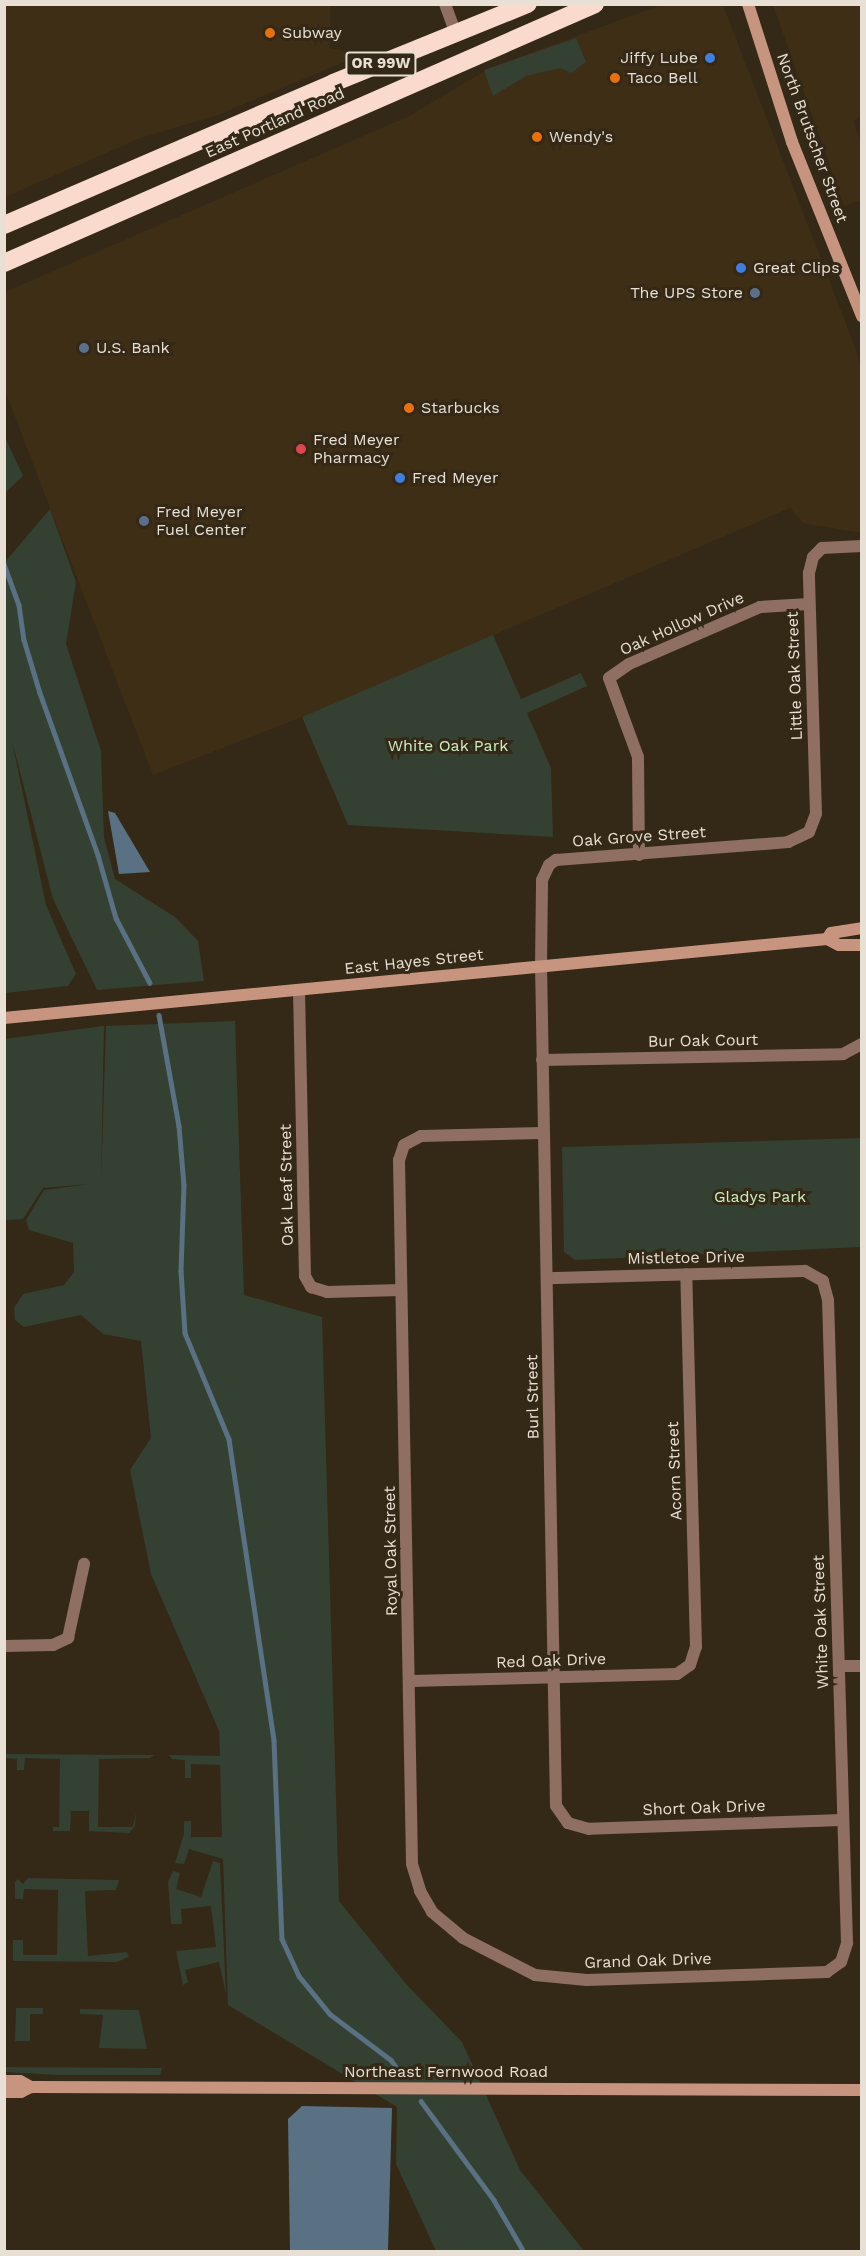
<!DOCTYPE html>
<html>
<head>
<meta charset="utf-8">
<style>
	body { margin:0 }
	#map { position:relative; width:866px; height:2256px; overflow:hidden; background:#342816; font-family:"Work Sans",sans-serif }
	div>[style] { position:absolute }
	.built>* { inset:0; background:#3e2e15 }
	.green>* { inset:0; background:#344032 }
	.water>* { inset:0; background:#5a7083 }
	.stream>* { height:4.5px; margin:-2.25px; padding:0 2.25px; transform-origin:2.25px; border-radius:2.25px; background:#5a7083 }
	.street>* { height:12px; margin:-6px; padding:0 6px; transform-origin:6px; border-radius:6px; background:#8e6f61 }
	.secondary>* { height:12px; margin:-6px; padding:0 6px; transform-origin:6px; border-radius:6px; background:#c7957f }
	.highway>* { height:18px; margin:-9px; padding:0 9px; transform-origin:9px; border-radius:9px; background:#fadacd }
	.dots>* { width:16px; height:16px; translate:-50% -50%; box-sizing:border-box; border:3px solid #342816; border-radius:50% }
	span { translate:-50% -50%; white-space:nowrap; text-align:center; line-height:1.15; -webkit-text-stroke:6px #342816; paint-order:stroke }
	.shield-label span { padding:2px 4px; background:#342816; border:2px solid; border-radius:4px; -webkit-text-stroke-width:0 }
	.shield-label { font-size:15px; color:#e8e0d4; font-weight:700 }
	.poi-label { font-size:16px; color:#e8e0d4 }
	.left { translate:0 -50%; text-align:left }
	.right { translate:-100% -50%; text-align:right }
	.street-label { font-size:16px; color:#e8e0d4 }
	.park-label { font-size:16px; color:#cbf0c5 }
	.frame { position:absolute; inset:0; border:6px solid #e8e0d4; pointer-events:none }
</style>
</head>
<body>
<div id="map">
	<div class="built">
		<i style="clip-path:polygon(5px 4px,330px 5px,330px 48px,349px 52px,351px 59px,218px 115px,143px 137px,5px 197px)"></i>
		<i style="clip-path:polygon(661px 5px,723px 5px,855px 347px,861px 367px,861px 533px,803px 523px,790px 508px,302px 717px,153px 775px,5px 391px,5px 292px,409px 116px,490px 68px)"></i>
		<i style="clip-path:polygon(773px 5px,861px 5px,861px 116px,853px 121px,861px 141px,861px 200px,844px 206px)"></i>
	</div>
	<div class="green">
		<i style="clip-path:polygon(576px 38px,586px 62px,571px 73px,560px 68px,526px 76px,493px 96px,484px 70px)"></i>
		<i style="clip-path:polygon(4px 435px,23px 476px,5px 493px,4px 493px)"></i>
		<i style="clip-path:polygon(50px 509px,76px 582px,66px 644px,101px 751px,104px 837px,115px 879px,175px 917px,198px 941px,204px 981px,97px 990px,53px 899px,12px 741px,46px 905px,76px 974px,68px 986px,5px 993px,5px 562px)"></i>
		<i style="clip-path:polygon(493px 635px,521px 699px,581px 673px,587px 686px,527px 713px,551px 768px,553px 837px,348px 825px,302px 717px)"></i>
		<i style="clip-path:polygon(235px 1021px,244px 1295px,322px 1317px,339px 1901px,406px 1984px,462px 2042px,520px 2170px,584px 2251px,436px 2251px,396px 2164px,397px 2107px,228px 2005px,223px 1859px,189px 1849px,184px 1864px,175px 1863px,184px 1834px,184px 1821px,191px 1821px,191px 1837px,222px 1837px,220px 1765px,191px 1764px,191px 1778px,185px 1778px,185px 1760px,172px 1759px,169px 1755px,220px 1756px,219px 1731px,151px 1574px,130px 1470px,151px 1438px,141px 1341px,103px 1334px,81px 1315px,24px 1327px,15px 1320px,14px 1308px,23px 1294px,64px 1285px,74px 1272px,73px 1243px,29px 1230px,26px 1220px,44px 1190px,90px 1184px,43px 1188px,23px 1219px,5px 1220px,4px 1039px,104px 1026px,101px 1183px,106px 1026px)"></i>
		<i style="clip-path:polygon(861px 1138px,861px 1247px,575px 1260px,564px 1252px,562px 1147px)"></i>
		<i style="clip-path:polygon(4px 1754px,140px 1755px,155px 1755px,150px 1758px,99px 1759px,98px 1827px,133px 1827px,136px 1812px,135px 1826px,129px 1833px,89px 1831px,89px 1811px,71px 1811px,70px 1831px,53px 1831px,53px 1827px,59px 1827px,60px 1759px,25px 1758px,24px 1770px,17px 1770px,17px 1759px,5px 1758px)"></i>
		<i style="clip-path:polygon(213px 1861px,220px 1863px,226px 1994px,219px 1962px,185px 1970px,188px 1982px,183px 1985px,176px 1951px,216px 1947px,211px 1906px,181px 1909px,182px 1924px,171px 1924px,168px 1882px,173px 1871px,180px 1873px,176px 1889px,201px 1897px)"></i>
		<i style="clip-path:polygon(28px 1878px,119px 1880px,116px 1890px,85px 1891px,88px 1956px,127px 1952px,129px 1957px,117px 1962px,13px 1961px,13px 1940px,23px 1940px,23px 1955px,57px 1955px,58px 1890px,24px 1889px,23px 1899px,15px 1899px,15px 1882px,18px 1879px,23px 1884px)"></i>
		<i style="clip-path:polygon(16px 2008px,43px 2008px,43px 2014px,30px 2014px,30px 2041px,15px 2041px)"></i>
		<i style="clip-path:polygon(80px 2009px,139px 2010px,147px 2049px,99px 2048px,103px 2015px,80px 2014px)"></i>
		<i style="clip-path:polygon(5px 2067px,162px 2068px,160px 2075px,57px 2075px,5px 2072px)"></i>
	</div>
	<div class="water">
		<i style="clip-path:polygon(108px 811px,115px 813px,150px 872px,119px 874px)"></i>
		<i style="clip-path:polygon(302px 2106px,392px 2108px,388px 2251px,290px 2251px,288px 2119px)"></i>
	</div>
	<div class="stream">
		<i style="left:4px;top:564px;width:44px;rotate:69.9deg"></i>
		<i style="left:19px;top:605px;width:35px;rotate:82deg"></i>
		<i style="left:24px;top:640px;width:55px;rotate:73.2deg"></i>
		<i style="left:40px;top:693px;width:172px;rotate:70.3deg"></i>
		<i style="left:98px;top:855px;width:66px;rotate:74.1deg"></i>
		<i style="left:116px;top:918px;width:73px;rotate:62.4deg"></i>
		<i style="left:159px;top:1015px;width:113px;rotate:79.8deg"></i>
		<i style="left:179px;top:1126px;width:59px;rotate:85.2deg"></i>
		<i style="left:184px;top:1185px;width:86px;rotate:92deg"></i>
		<i style="left:181px;top:1271px;width:62px;rotate:86.3deg"></i>
		<i style="left:185px;top:1333px;width:115px;rotate:67.5deg"></i>
		<i style="left:229px;top:1439px;width:305px;rotate:81.5deg"></i>
		<i style="left:274px;top:1741px;width:198px;rotate:87.7deg"></i>
		<i style="left:282px;top:1939px;width:41px;rotate:65.3deg"></i>
		<i style="left:299px;top:1976px;width:49px;rotate:50.8deg"></i>
		<i style="left:330px;top:2014px;width:76px;rotate:37deg"></i>
		<i style="left:391px;top:2060px;width:17px;rotate:54deg"></i>
		<i style="left:421px;top:2101px;width:123px;rotate:53.6deg"></i>
		<i style="left:494px;top:2200px;width:60px;rotate:60deg"></i>
	</div>
	<div class="street">
		<i style="left:445px;top:4px;width:32px;rotate:70deg"></i>
		<i style="left:639px;top:855px;width:98px;rotate:-90.6deg"></i>
		<i style="left:638px;top:757px;width:84px;rotate:-110.2deg"></i>
		<i style="left:609px;top:678px;width:24px;rotate:-35deg"></i>
		<i style="left:629px;top:664px;width:143px;rotate:-23.5deg"></i>
		<i style="left:760px;top:607px;width:49px;rotate:-3.5deg"></i>
		<i style="left:299px;top:990px;width:286px;rotate:88.8deg"></i>
		<i style="left:305px;top:1276px;width:13px;rotate:61deg"></i>
		<i style="left:311px;top:1287px;width:17px;rotate:17deg"></i>
		<i style="left:327px;top:1292px;width:74px;rotate:-1.5deg"></i>
		<i style="left:542px;top:1060px;width:301px;rotate:-1.1deg"></i>
		<i style="left:843px;top:1054px;width:21px;rotate:-28deg"></i>
		<i style="left:543px;top:1133px;width:122px;rotate:178.6deg"></i>
		<i style="left:421px;top:1136px;width:19px;rotate:152deg"></i>
		<i style="left:404px;top:1145px;width:16px;rotate:108deg"></i>
		<i style="left:399px;top:1160px;width:704px;rotate:88.94deg"></i>
		<i style="left:412px;top:1864px;width:28px;rotate:73deg"></i>
		<i style="left:420px;top:1891px;width:24px;rotate:60deg"></i>
		<i style="left:432px;top:1912px;width:40px;rotate:40deg"></i>
		<i style="left:463px;top:1938px;width:81px;rotate:27.2deg"></i>
		<i style="left:535px;top:1975px;width:52px;rotate:5.5deg"></i>
		<i style="left:587px;top:1980px;width:240px;rotate:-1.9deg"></i>
		<i style="left:827px;top:1972px;width:17px;rotate:-36deg"></i>
		<i style="left:841px;top:1962px;width:20px;rotate:-72deg"></i>
		<i style="left:847px;top:1943px;width:643px;rotate:-91.69deg"></i>
		<i style="left:828px;top:1300px;width:20px;rotate:-105deg"></i>
		<i style="left:823px;top:1281px;width:21px;rotate:-151deg"></i>
		<i style="left:805px;top:1271px;width:258px;rotate:178.4deg"></i>
		<i style="left:4px;top:1646px;width:49px;rotate:-1.2deg"></i>
		<i style="left:53px;top:1645px;width:17px;rotate:-25deg"></i>
		<i style="left:68px;top:1638px;width:76px;rotate:-77.8deg"></i>
		<i style="left:839px;top:1666px;width:23px"></i>
		<i style="left:410px;top:1681px;width:267px;rotate:-1.5deg"></i>
		<i style="left:677px;top:1674px;width:16px;rotate:-35deg"></i>
		<i style="left:690px;top:1665px;width:19px;rotate:-72deg"></i>
		<i style="left:696px;top:1647px;width:373px;rotate:-91.5deg"></i>
		<i style="left:842px;top:1820px;width:253px;rotate:178deg"></i>
		<i style="left:589px;top:1829px;width:22px;rotate:-164deg"></i>
		<i style="left:568px;top:1823px;width:21px;rotate:-125deg"></i>
		<i style="left:556px;top:1806px;width:840px;rotate:-91.02deg"></i>
		<i style="left:541px;top:966px;width:86px;rotate:-89.3deg"></i>
		<i style="left:542px;top:880px;width:17px;rotate:-65deg"></i>
		<i style="left:549px;top:865px;width:9px;rotate:-36deg"></i>
		<i style="left:556px;top:860px;width:233px;rotate:-4.4deg"></i>
		<i style="left:788px;top:842px;width:23px;rotate:-25deg"></i>
		<i style="left:809px;top:832px;width:19px;rotate:-69deg"></i>
		<i style="left:816px;top:814px;width:241px;rotate:-91.7deg"></i>
		<i style="left:809px;top:573px;width:16px;rotate:-76deg"></i>
		<i style="left:813px;top:557px;width:13px;rotate:-45deg"></i>
		<i style="left:822px;top:548px;width:40px;rotate:-2.9deg"></i>
	</div>
	<div class="secondary">
		<i style="left:748px;top:4px;width:145px;rotate:72.3deg"></i>
		<i style="left:792px;top:142px;width:188px;rotate:68.1deg"></i>
		<i style="left:827px;top:939px;width:7px;rotate:-56deg"></i>
		<i style="left:831px;top:933px;width:31px;rotate:-9deg"></i>
		<i style="left:4px;top:1018px;width:827px;rotate:-5.48deg"></i>
		<i style="left:827px;top:939px;width:13px;rotate:27deg"></i>
		<i style="left:839px;top:945px;width:23px"></i>
		<i style="left:4px;top:2081px;width:16px"></i>
		<i style="left:20px;top:2081px;width:13px;rotate:29deg"></i>
		<i style="left:4px;top:2092px;width:17px"></i>
		<i style="left:21px;top:2092px;width:11px;rotate:-27deg"></i>
		<i style="left:31px;top:2087px;width:831px;rotate:0.21deg"></i>
	</div>
	<div class="highway">
		<i style="left:4px;top:225px;width:358px;rotate:-23.3deg"></i>
		<i style="left:333px;top:83px;width:210px;rotate:-22.1deg"></i>
		<i style="left:4px;top:263px;width:645px;rotate:-23.66deg"></i>
	</div>
	<div class="dots">
		<i style="left:270px;top:33px;background:#e8710a"></i>
		<i style="left:710px;top:58px;background:#3f7fe0"></i>
		<i style="left:615px;top:78px;background:#e8710a"></i>
		<i style="left:537px;top:137px;background:#e8710a"></i>
		<i style="left:741px;top:268px;background:#3f7fe0"></i>
		<i style="left:755px;top:293px;background:#5c6f8a"></i>
		<i style="left:84px;top:348px;background:#5c6f8a"></i>
		<i style="left:409px;top:408px;background:#e8710a"></i>
		<i style="left:301px;top:449px;background:#e0444e"></i>
		<i style="left:400px;top:478px;background:#3f7fe0"></i>
		<i style="left:144px;top:521px;background:#5c6f8a"></i>
	</div>
	<div class="shield-label">
		<span style="left:381px;top:64px">OR 99W</span>
	</div>
	<div class="poi-label">
		<span class="left" style="left:282px;top:33px">Subway</span>
		<span class="right" style="left:698px;top:58px">Jiffy Lube</span>
		<span class="left" style="left:627px;top:78px">Taco Bell</span>
		<span class="left" style="left:549px;top:137px">Wendy's</span>
		<span class="left" style="left:753px;top:268px">Great Clips</span>
		<span class="right" style="left:743px;top:293px">The UPS Store</span>
		<span class="left" style="left:96px;top:348px">U.S. Bank</span>
		<span class="left" style="left:421px;top:408px">Starbucks</span>
		<span class="left" style="left:313px;top:449px">Fred Meyer<br>Pharmacy</span>
		<span class="left" style="left:412px;top:478px">Fred Meyer</span>
		<span class="left" style="left:156px;top:521px">Fred Meyer<br>Fuel Center</span>
	</div>
	<div class="street-label">
		<span style="left:275px;top:123px;rotate:-24deg">East Portland Road</span>
		<span style="left:812px;top:138px;rotate:70deg">North Brutscher Street</span>
		<span style="left:682px;top:624px;rotate:-24deg">Oak Hollow Drive</span>
		<span style="left:795px;top:676px;rotate:-92deg">Little Oak Street</span>
		<span style="left:639px;top:837px;rotate:-4deg">Oak Grove Street</span>
		<span style="left:414px;top:962px;rotate:-6deg">East Hayes Street</span>
		<span style="left:703px;top:1041px;rotate:-1deg">Bur Oak Court</span>
		<span style="left:287px;top:1185px;rotate:-91deg">Oak Leaf Street</span>
		<span style="left:686px;top:1258px;rotate:-1deg">Mistletoe Drive</span>
		<span style="left:533px;top:1397px;rotate:-91deg">Burl Street</span>
		<span style="left:675px;top:1471px;rotate:-92deg">Acorn Street</span>
		<span style="left:391px;top:1551px;rotate:-91deg">Royal Oak Street</span>
		<span style="left:821px;top:1622px;rotate:-92deg">White Oak Street</span>
		<span style="left:551px;top:1661px;rotate:-2deg">Red Oak Drive</span>
		<span style="left:704px;top:1808px;rotate:-2deg">Short Oak Drive</span>
		<span style="left:648px;top:1961px;rotate:-2deg">Grand Oak Drive</span>
		<span style="left:446px;top:2072px">Northeast Fernwood Road</span>
	</div>
	<div class="park-label">
		<span style="left:448px;top:746px">White Oak Park</span>
		<span style="left:760px;top:1197px">Gladys Park</span>
	</div>
	<div class="frame"></div>
</div>
</body>
</html>
